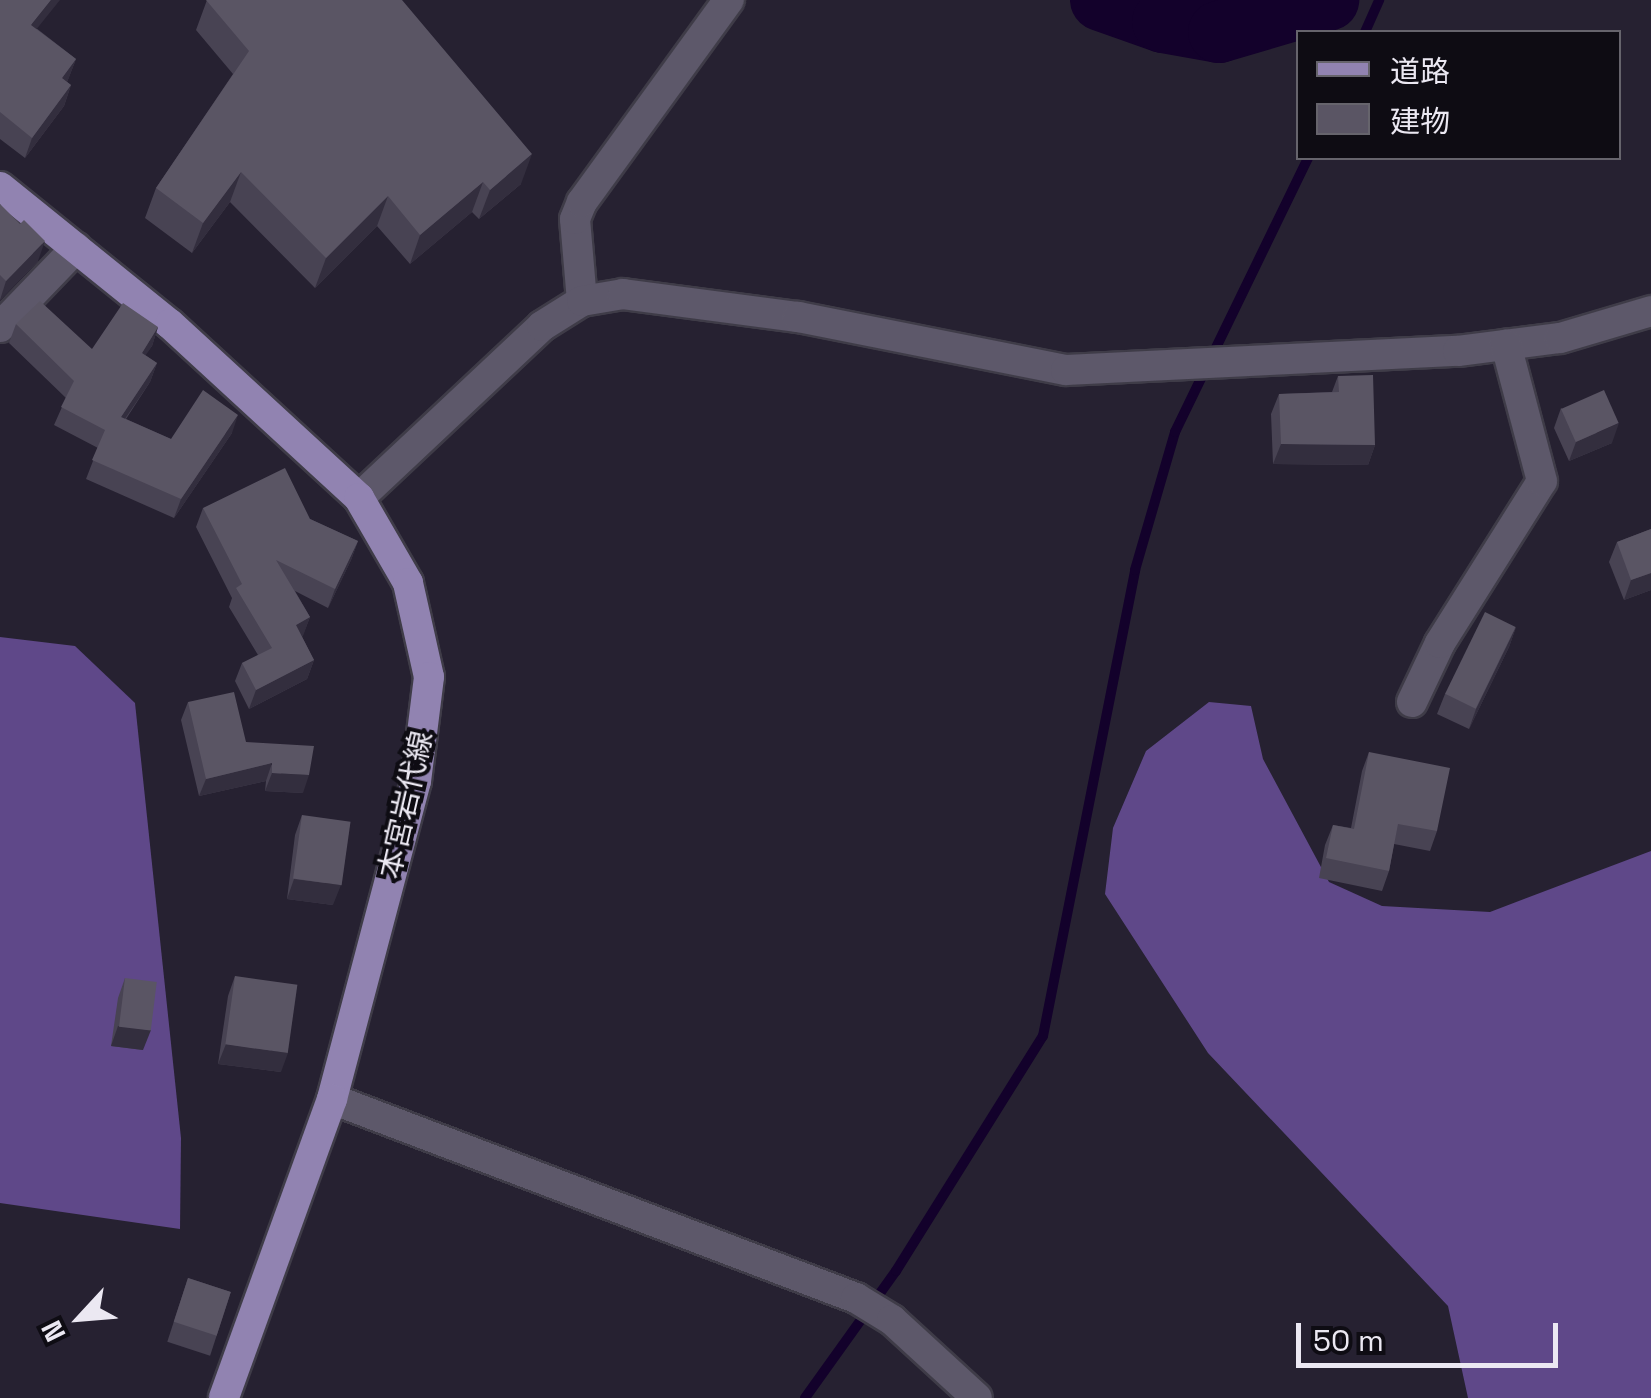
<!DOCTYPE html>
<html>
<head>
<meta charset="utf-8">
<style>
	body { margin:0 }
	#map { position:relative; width:1651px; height:1398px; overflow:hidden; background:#262131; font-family:"Space Grotesk","Noto Sans JP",sans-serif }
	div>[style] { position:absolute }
	.forest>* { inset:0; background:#5f4889 }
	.stream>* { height:10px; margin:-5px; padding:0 5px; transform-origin:5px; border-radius:5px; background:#13012b }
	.river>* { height:62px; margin:-31px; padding:0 31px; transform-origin:31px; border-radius:31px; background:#13012b }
	.roads { filter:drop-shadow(2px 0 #3f3c48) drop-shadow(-2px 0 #3f3c48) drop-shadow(0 2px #3f3c48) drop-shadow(0 -2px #3f3c48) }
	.minor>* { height:30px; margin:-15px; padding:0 15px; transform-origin:15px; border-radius:15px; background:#5d586a }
	.major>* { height:30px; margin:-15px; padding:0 15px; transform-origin:15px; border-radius:15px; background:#9183b1 }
	.wall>* { inset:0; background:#484353; transform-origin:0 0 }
	.shaded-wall>* { inset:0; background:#332e3e }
	.building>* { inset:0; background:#5a5564; transform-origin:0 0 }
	span { translate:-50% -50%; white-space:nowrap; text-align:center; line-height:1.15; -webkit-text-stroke:8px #0e0c13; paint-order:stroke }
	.street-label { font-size:30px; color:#ebe8f2 }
	.legend { position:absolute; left:1296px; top:30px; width:325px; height:130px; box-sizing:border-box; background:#0e0c13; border:2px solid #66646c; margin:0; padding:12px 18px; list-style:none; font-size:30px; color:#ebe8f2 }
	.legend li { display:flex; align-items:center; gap:20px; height:50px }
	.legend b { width:50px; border:2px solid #66646c }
	.north { position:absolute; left:30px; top:1268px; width:100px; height:100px; -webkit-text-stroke:8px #0e0c13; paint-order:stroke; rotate:244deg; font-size:28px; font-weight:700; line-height:40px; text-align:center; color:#ebe8f2 }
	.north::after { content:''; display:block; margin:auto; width:35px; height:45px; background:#ebe8f2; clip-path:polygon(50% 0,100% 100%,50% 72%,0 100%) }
	.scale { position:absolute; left:1296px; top:1323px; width:262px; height:45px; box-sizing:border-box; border:5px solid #ebe8f2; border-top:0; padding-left:12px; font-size:30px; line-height:35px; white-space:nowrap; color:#ebe8f2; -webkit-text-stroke:8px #0e0c13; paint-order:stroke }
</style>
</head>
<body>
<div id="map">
	<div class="forest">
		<i style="clip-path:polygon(0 637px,75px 646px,135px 703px,181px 1138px,180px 1229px,0 1203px)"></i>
		<i style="clip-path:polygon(1209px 702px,1251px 706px,1263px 759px,1329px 882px,1382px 906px,1490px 912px,1651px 851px,1651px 1398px,1468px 1398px,1448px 1306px,1208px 1053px,1105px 894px,1113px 828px,1146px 751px)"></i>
	</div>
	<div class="stream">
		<i style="left:1365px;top:32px;width:35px;rotate:-66deg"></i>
		<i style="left:805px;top:1398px;width:156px;rotate:-54.4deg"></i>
		<i style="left:896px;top:1271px;width:277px;rotate:-58deg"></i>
		<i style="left:1043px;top:1036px;width:475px;rotate:-78.8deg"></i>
		<i style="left:1135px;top:570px;width:144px;rotate:-73.8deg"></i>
		<i style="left:1175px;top:432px;width:305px;rotate:-64.1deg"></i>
	</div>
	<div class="river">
		<i style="left:1101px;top:0;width:66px;rotate:19.5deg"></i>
		<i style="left:1163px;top:22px;width:57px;rotate:10.1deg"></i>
		<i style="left:1219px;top:32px;width:114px;rotate:-16.4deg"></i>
	</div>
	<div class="roads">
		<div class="minor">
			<i style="left:582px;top:301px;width:82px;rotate:-94.9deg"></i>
			<i style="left:575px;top:219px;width:18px;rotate:-68deg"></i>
			<i style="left:582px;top:202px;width:250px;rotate:-54deg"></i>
			<i style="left:0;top:327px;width:110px;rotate:-46.1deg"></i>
			<i style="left:359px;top:498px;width:251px;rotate:-43.2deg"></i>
			<i style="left:542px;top:326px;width:47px;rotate:-32deg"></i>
			<i style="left:582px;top:301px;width:42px;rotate:-9.7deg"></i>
			<i style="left:623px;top:294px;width:177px;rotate:7.5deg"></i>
			<i style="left:798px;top:317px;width:273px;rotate:11.2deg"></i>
			<i style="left:1066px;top:370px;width:392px;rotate:-2.8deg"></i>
			<i style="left:1458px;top:351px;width:103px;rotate:-7.3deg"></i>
			<i style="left:1560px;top:338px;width:95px;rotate:-16.5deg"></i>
			<i style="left:1412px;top:702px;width:65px;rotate:-64.6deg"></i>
			<i style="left:1440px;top:643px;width:191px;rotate:-57.8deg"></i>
			<i style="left:1542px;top:481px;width:141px;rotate:-104.8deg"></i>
			<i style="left:332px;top:1099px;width:561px;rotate:20.8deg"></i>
			<i style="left:856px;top:1298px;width:42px;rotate:31.4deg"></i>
			<i style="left:892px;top:1320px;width:115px;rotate:42.5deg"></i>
		</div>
		<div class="major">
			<i style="left:0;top:187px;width:218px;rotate:38.9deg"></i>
			<i style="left:170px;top:324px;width:257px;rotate:42.6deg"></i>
			<i style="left:359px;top:498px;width:98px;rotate:60deg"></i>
			<i style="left:408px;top:583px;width:96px;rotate:77.4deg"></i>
			<i style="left:429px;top:677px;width:105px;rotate:97.1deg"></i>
			<i style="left:416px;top:781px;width:329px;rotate:104.8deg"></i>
			<i style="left:332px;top:1099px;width:318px;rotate:109.9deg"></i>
		</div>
	</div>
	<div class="wall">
		<i style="clip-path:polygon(0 0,76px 59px,67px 82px,71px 85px,64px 106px,25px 158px,0 139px)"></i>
		<i style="clip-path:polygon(207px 0,521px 184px,479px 219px,472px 212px,410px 264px,377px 226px,315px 288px,230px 202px,192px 253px,145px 218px,156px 188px,233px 74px,196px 30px)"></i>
		<i style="clip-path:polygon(0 204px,38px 261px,0 300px)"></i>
		<i style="clip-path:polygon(16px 324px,92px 349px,158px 327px,152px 346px,145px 355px,157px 363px,150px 382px,126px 419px,171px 439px,232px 433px,174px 518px,86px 479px,98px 448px,54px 425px,66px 398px,9px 343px)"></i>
		<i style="clip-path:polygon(1338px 376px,1375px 445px,1368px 465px,1273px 464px,1271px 414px,1279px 394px,1332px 392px)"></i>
		<i style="clip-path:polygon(1561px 408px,1612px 443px,1569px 461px,1554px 428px)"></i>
		<i style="clip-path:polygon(203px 508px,310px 519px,358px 541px,351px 560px,328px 608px,295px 591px,310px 617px,302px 637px,314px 660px,307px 679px,249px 709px,235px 681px,242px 663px,258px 655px,229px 607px,232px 598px,196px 527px)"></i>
		<i style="clip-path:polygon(1651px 529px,1651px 590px,1624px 600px,1609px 562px,1617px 542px)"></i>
		<i style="clip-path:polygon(1516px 627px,1509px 647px,1469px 729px,1437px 714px,1445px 694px)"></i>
		<i style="clip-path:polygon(188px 702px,246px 742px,303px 793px,265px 791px,266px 781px,199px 796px,181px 720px)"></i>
		<i style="clip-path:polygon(1369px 752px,1437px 831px,1430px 851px,1394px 844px,1389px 871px,1382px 891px,1319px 878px,1325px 845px,1333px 825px,1351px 828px,1362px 771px)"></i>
		<i style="clip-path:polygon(302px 815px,333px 905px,287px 899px,295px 835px)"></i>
		<i style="clip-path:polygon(235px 976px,281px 1072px,218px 1064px,228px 996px)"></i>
		<i style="clip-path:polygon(125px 978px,143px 1050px,111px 1046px,118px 998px)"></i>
		<i style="left:188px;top:1278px;width:45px;height:67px;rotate:18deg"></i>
	</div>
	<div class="shaded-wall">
		<i style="clip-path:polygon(51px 0,60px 0,23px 46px,31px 25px)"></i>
		<i style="clip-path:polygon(76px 59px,68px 80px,54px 99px,62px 78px)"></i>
		<i style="clip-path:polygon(71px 85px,64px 106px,25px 158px,32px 138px)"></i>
		<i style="clip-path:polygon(532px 154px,521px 184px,479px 219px,490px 190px)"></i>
		<i style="clip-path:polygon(241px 172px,230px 202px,192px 253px,203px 223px)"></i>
		<i style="clip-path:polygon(483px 182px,472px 212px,410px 264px,420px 235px)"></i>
		<i style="clip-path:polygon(388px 196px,377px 226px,315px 288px,326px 258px)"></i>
		<i style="clip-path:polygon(45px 241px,38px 261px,0 300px,6px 281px)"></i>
		<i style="clip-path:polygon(158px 327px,152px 346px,135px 371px,142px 353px)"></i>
		<i style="clip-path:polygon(157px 363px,150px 382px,114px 435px,121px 417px)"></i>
		<i style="clip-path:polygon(238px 415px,232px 433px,174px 518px,181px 499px)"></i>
		<i style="clip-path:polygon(1619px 423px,1612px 443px,1569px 461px,1576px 442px)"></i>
		<i style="clip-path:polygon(1281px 444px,1375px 445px,1368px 465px,1273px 464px)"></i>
		<i style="clip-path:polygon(358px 541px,351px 560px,328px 608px,335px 589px)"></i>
		<i style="clip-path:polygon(1651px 573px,1651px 590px,1624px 600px,1631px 580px)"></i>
		<i style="clip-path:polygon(310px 617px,303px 636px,289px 644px,296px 625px)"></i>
		<i style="clip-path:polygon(1516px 627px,1509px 647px,1469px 729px,1476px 709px)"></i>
		<i style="clip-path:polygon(314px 660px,307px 679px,249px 709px,256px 690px)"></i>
		<i style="clip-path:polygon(272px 763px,266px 781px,199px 796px,206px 779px)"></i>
		<i style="clip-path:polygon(272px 773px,309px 775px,303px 793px,265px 791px)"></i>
		<i style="clip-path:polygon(294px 879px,341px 885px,333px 905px,287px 899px)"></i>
		<i style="clip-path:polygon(118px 1026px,151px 1030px,143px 1050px,111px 1046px)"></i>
		<i style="clip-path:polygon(226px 1044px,288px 1053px,281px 1072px,218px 1064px)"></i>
	</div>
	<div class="building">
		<i style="clip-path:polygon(0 0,51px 0,31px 25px,76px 59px,62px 78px,71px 85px,32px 138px,0 112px)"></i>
		<i style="clip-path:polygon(206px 0,402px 0,532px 154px,490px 190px,483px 182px,420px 235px,388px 196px,326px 258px,241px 172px,203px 223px,156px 188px,249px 51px)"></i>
		<i style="clip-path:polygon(0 204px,20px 224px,24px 220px,45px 241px,6px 281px,0 275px)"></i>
		<i style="clip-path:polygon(40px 301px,92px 349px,123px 303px,158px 327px,142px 353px,157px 363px,121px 417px,171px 439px,203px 390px,238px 415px,181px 499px,92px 460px,105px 430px,61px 407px,74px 381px,16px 324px)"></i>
		<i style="clip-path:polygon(1373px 375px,1375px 445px,1281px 444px,1279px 394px,1339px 392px,1338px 376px)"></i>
		<i style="left:1604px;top:390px;width:36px;height:47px;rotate:66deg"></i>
		<i style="clip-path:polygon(285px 468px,310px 519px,358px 541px,335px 589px,276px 560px,310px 617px,296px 625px,314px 660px,256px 690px,242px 663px,272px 648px,236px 588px,242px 584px,203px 508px)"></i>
		<i style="clip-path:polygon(1651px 529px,1651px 573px,1631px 580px,1617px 542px)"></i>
		<i style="left:1485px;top:612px;width:34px;height:91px;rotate:26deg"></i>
		<i style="clip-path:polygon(234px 692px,246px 742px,314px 746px,309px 775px,272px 773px,272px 763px,206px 779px,188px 702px)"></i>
		<i style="clip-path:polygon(1369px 752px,1450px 768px,1437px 831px,1398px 824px,1389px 871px,1326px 858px,1333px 825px,1354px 829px)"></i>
		<i style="left:302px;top:815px;width:49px;height:64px;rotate:8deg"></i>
		<i style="left:235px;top:976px;width:63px;height:69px;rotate:8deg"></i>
		<i style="left:125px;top:978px;width:32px;height:49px;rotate:7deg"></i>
		<i style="left:188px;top:1278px;width:45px;height:46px;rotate:18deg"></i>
	</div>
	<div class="street-label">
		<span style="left:406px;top:805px;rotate:-77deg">本宮岩代線</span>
	</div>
	<ul class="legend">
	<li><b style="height:12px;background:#9183b1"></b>道路</li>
	<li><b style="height:28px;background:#5a5564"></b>建物</li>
	</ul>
	<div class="north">N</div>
	<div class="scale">50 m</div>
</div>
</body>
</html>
